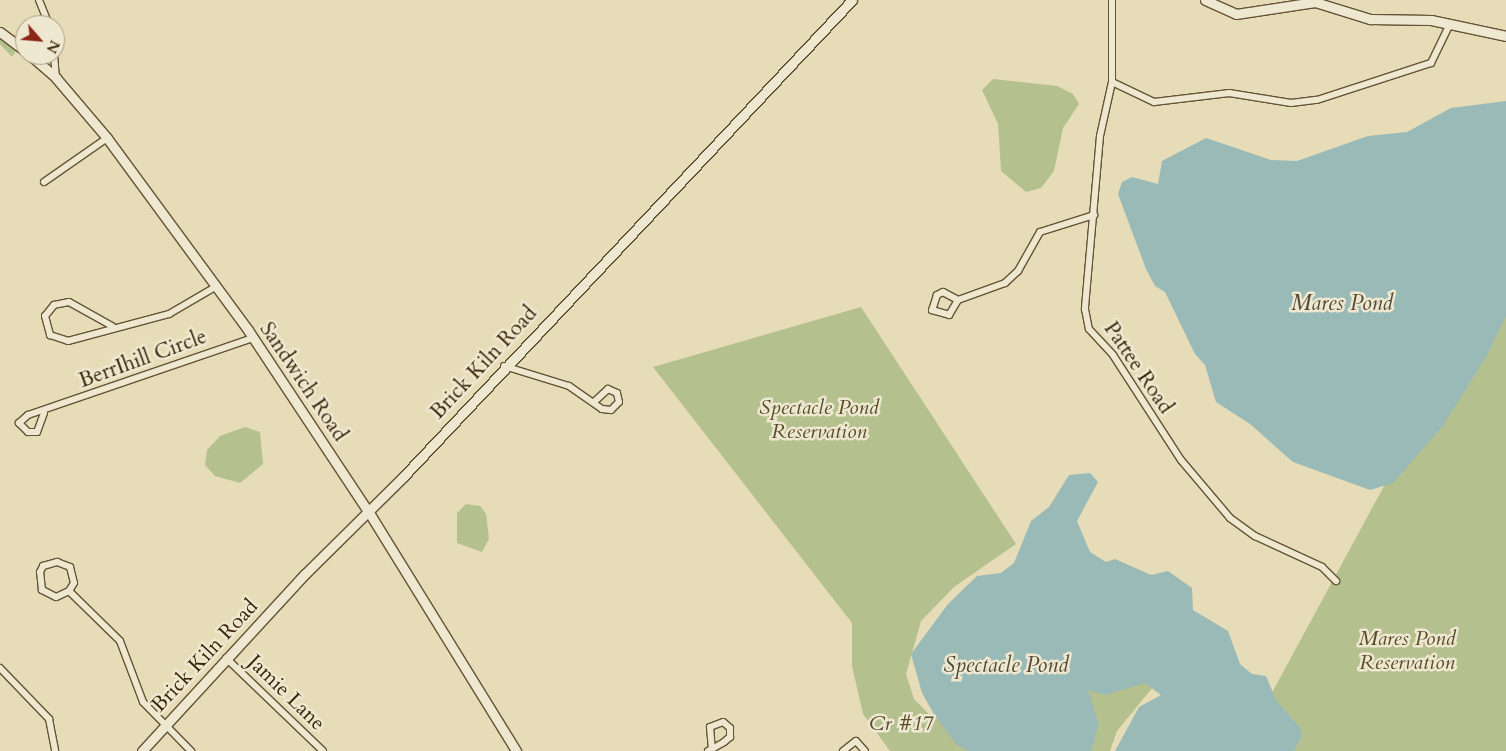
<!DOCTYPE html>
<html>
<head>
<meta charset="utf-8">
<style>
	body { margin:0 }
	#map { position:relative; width:1506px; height:751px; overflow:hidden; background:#e6dcb8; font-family:Cardo,serif }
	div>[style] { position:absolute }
	.green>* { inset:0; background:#b5c08f }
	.water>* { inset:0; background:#99bab7 }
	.roads { filter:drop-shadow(1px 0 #655335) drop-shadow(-1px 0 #655335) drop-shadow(0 1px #655335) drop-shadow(0 -1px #655335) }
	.street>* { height:6px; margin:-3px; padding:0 3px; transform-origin:3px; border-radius:3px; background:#efe8d1 }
	.secondary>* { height:9px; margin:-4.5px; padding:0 4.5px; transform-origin:4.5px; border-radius:4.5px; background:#efe8d1 }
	span { translate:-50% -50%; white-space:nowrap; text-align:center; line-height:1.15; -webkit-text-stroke:5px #efe8d1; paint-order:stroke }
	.street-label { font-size:21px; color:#3a2509 }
	.park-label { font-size:21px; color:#594c2a; font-style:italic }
	.water-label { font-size:22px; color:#524a34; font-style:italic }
	.north { position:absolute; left:15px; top:15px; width:50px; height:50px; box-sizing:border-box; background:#efe8d1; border:1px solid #a79a81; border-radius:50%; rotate:117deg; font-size:14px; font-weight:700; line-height:20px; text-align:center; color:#3a2509 }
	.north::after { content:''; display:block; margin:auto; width:18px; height:22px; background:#8f2418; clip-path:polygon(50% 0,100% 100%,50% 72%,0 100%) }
</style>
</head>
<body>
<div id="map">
	<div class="green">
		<i style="clip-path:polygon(0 38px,16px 51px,12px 57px,0 44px)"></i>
		<i style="clip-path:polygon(993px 79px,1057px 86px,1073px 94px,1079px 104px,1063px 128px,1054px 171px,1041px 188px,1026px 192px,1001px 171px,998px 124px,982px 90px)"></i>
		<i style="clip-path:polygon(1506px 305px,1506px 751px,1273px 751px,1268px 700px,1383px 488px,1399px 448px)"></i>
		<i style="clip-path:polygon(861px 307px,1016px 544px,954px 587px,921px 621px,906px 674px,914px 699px,930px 715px,966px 735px,1079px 681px,1158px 681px,1117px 731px,1110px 751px,890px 751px,863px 714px,852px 666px,852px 623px,653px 367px)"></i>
		<i style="clip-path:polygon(245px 427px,260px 432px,263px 464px,240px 483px,215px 476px,205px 465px,207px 450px,220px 436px)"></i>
		<i style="clip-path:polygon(466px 504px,480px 506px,486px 514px,489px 539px,482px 552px,457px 543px,457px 513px)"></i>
	</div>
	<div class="water">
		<i style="clip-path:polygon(1506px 101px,1506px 316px,1486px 357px,1442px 427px,1393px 483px,1370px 490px,1293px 462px,1250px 424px,1216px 402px,1205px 365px,1195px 354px,1165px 292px,1155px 286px,1146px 269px,1118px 194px,1122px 182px,1132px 177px,1158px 184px,1162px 161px,1206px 138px,1271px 160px,1297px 161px,1368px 136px,1407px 132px,1451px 108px)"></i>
		<i style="clip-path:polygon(1090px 473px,1098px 482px,1077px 521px,1090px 552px,1106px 562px,1115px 559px,1151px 575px,1168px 571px,1192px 588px,1193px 610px,1228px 631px,1240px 664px,1252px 674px,1266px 676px,1276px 700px,1300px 728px,1302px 735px,1294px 751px,1115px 751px,1139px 707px,1161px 695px,1145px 683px,1105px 695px,1088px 690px,1099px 724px,1091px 751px,969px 751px,957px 745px,935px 716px,922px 693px,911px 654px,948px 604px,977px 576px,1001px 573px,1014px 563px,1031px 521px,1049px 507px,1069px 475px)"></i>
	</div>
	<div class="roads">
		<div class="street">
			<i style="left:39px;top:0;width:27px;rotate:68deg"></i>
			<i style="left:1112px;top:0;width:82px;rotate:90deg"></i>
			<i style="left:1112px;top:82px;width:55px;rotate:102.5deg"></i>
			<i style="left:1100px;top:136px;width:174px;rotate:95deg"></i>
			<i style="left:1085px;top:309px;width:20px;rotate:79deg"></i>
			<i style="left:1089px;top:329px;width:35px;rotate:47deg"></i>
			<i style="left:1113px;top:355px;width:125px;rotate:57.1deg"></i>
			<i style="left:1181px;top:460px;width:76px;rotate:49.8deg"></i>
			<i style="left:1230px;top:518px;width:31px;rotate:36deg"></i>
			<i style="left:1255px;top:536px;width:74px;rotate:24.8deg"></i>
			<i style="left:1322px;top:567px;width:20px;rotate:45deg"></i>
			<i style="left:54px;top:55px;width:23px;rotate:85deg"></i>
			<i style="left:1112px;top:82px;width:47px;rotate:25.5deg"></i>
			<i style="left:1154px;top:102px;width:76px;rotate:-6.8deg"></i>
			<i style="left:1229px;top:93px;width:63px;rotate:9.2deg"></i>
			<i style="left:1291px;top:103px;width:26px;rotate:-7deg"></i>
			<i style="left:1317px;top:100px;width:120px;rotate:-18deg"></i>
			<i style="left:1431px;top:63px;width:41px;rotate:-64.1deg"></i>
			<i style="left:44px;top:182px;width:77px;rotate:-34.9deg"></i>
			<i style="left:958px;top:300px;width:17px;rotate:-152deg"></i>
			<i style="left:943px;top:292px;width:7px;rotate:153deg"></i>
			<i style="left:937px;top:295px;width:16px;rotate:108deg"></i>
			<i style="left:932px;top:310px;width:18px;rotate:16deg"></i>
			<i style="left:949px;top:315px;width:17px;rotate:-59deg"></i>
			<i style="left:958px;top:300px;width:50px;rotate:-19.9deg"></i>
			<i style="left:1005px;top:283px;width:18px;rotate:-43deg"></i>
			<i style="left:1018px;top:271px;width:45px;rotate:-60.6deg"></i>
			<i style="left:1040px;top:232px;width:57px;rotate:-17.5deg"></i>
			<i style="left:112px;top:326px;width:49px;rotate:-150.8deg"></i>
			<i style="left:69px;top:302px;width:15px;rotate:169deg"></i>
			<i style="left:54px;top:305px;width:14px;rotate:129deg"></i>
			<i style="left:45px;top:316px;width:20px;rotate:75deg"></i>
			<i style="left:50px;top:335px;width:19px;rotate:18deg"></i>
			<i style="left:68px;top:341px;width:105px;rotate:-15deg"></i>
			<i style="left:169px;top:314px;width:56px;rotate:-30.3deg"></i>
			<i style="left:504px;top:366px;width:68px;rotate:17.1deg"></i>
			<i style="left:569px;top:386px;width:40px;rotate:34.9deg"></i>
			<i style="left:602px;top:409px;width:9px;rotate:6deg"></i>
			<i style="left:611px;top:410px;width:11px;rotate:-45deg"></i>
			<i style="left:619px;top:402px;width:9px;rotate:-103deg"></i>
			<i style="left:617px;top:393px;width:10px;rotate:-156deg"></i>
			<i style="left:608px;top:389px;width:18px;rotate:137deg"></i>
			<i style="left:44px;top:413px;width:20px;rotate:110deg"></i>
			<i style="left:37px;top:432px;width:9px;rotate:180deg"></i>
			<i style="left:28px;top:432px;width:13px;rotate:-135deg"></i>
			<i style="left:19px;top:423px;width:12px;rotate:-42deg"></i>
			<i style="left:28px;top:415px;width:238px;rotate:-18.9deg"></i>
			<i style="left:69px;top:591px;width:14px;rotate:155deg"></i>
			<i style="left:56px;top:597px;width:16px;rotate:-153deg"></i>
			<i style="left:42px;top:590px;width:18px;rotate:-96deg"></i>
			<i style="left:40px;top:572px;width:7px;rotate:-63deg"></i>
			<i style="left:43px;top:566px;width:15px;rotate:-16deg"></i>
			<i style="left:57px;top:562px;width:14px;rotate:21deg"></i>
			<i style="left:70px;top:567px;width:16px;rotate:76deg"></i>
			<i style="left:74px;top:583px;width:9px;rotate:122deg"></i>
			<i style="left:69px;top:591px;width:71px;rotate:44.4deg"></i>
			<i style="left:120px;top:641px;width:65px;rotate:69.3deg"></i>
			<i style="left:143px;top:702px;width:69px;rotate:45.6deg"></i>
			<i style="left:226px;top:658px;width:134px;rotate:43.8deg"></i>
			<i style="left:0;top:668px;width:71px;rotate:46.1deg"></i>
			<i style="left:49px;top:719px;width:33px;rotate:79deg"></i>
			<i style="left:708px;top:751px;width:4px;rotate:-27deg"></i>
			<i style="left:712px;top:749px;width:14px;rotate:-30deg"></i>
			<i style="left:724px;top:742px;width:8px;rotate:-40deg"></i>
			<i style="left:730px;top:737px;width:9px;rotate:-90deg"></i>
			<i style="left:730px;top:728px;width:9px;rotate:-139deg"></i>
			<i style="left:723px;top:722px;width:14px;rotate:159deg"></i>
			<i style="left:710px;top:727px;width:22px;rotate:85deg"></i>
			<i style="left:843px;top:751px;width:16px;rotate:-38deg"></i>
			<i style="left:856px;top:741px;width:13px;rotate:48deg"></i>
		</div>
		<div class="secondary">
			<i style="left:1205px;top:0;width:34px;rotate:24deg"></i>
			<i style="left:1236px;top:14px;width:80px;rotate:-8.6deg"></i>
			<i style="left:1315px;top:2px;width:58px;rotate:17.2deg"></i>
			<i style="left:1370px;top:19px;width:61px;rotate:0.9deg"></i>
			<i style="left:1431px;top:20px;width:77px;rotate:12deg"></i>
			<i style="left:0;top:32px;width:31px;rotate:37deg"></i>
			<i style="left:30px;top:55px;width:35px;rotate:41deg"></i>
			<i style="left:56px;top:78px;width:79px;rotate:49.6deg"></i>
			<i style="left:107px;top:138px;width:238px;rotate:53.7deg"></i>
			<i style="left:248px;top:330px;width:217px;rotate:56.5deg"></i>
			<i style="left:368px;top:511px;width:282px;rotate:58.3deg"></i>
			<i style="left:142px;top:751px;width:241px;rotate:-47.4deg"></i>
			<i style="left:305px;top:574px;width:138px;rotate:-44.7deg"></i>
			<i style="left:403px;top:477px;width:655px;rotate:-46.73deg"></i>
		</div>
	</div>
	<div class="street-label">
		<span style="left:143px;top:359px;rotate:-20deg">BerrIhill Circle</span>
		<span style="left:484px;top:363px;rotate:-47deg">Brick Kiln Road</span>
		<span style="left:1138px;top:368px;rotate:56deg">Pattee Road</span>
		<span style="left:303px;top:382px;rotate:56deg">Sandwich Road</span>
		<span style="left:205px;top:656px;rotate:-47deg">Brick Kiln Road</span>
		<span style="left:286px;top:693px;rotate:44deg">Jamie Lane</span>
	</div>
	<div class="park-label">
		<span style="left:819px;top:420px">Spectacle Pond<br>Reservation</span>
		<span style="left:1407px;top:651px">Mares Pond<br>Reservation</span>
		<span style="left:901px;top:724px">Cr #17</span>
	</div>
	<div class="water-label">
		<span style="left:1342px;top:304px">Mares Pond</span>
		<span style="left:1006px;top:666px">Spectacle Pond</span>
	</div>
	<div class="north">N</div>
</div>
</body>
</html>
